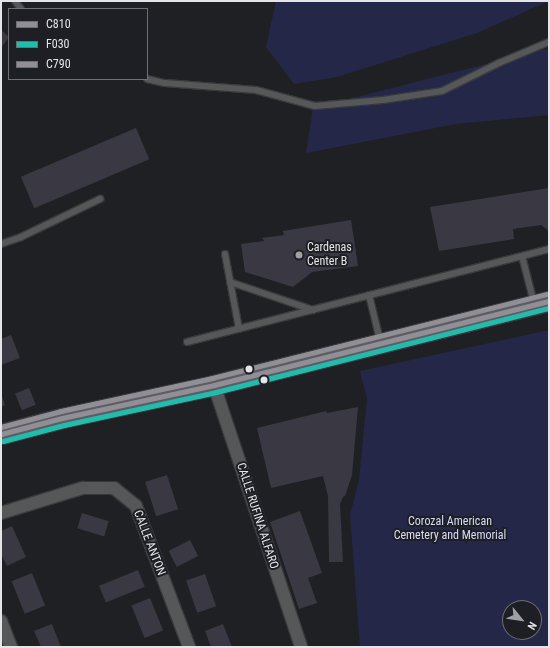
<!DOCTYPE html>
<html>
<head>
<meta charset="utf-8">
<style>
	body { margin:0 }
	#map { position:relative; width:550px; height:648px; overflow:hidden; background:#1f2023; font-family:"Roboto Condensed",sans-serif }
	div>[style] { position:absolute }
	.green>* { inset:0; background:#252748 }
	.building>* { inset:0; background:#3a3842; transform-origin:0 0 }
	.roads { filter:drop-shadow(1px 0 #393a3c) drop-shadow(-1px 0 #393a3c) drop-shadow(0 1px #393a3c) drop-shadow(0 -1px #393a3c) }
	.lane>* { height:6px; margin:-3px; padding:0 3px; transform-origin:3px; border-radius:3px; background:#565759 }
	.street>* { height:12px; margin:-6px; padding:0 6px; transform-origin:6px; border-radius:6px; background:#565759 }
	.primary>* { height:19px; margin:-9.5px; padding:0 9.5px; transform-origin:9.5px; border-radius:9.5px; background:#5b5c64 }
	.bus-1>* { height:5px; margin:-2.5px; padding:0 2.5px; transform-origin:2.5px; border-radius:2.5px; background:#928e95 }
	.bus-2>* { height:5px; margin:-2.5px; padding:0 2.5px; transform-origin:2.5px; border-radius:2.5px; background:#22bcac }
	.bus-3>* { height:5px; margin:-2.5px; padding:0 2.5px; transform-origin:2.5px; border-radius:2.5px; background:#928e95 }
	.dots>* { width:11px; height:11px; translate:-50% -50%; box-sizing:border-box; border:2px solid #1e1f24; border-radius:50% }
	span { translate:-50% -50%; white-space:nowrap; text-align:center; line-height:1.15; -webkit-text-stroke:4px #1e1f24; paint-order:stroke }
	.poi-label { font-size:12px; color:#e5e5e9 }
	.left { translate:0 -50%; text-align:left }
	.street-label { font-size:12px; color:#e5e5e9 }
	.park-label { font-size:12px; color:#d8dcfa }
	.frame { position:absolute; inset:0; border:2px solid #e5e5e9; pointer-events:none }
	.legend { position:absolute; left:8px; top:8px; width:140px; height:72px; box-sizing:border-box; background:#1e1f24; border:1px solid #6e6e73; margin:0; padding:5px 7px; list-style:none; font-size:12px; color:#e5e5e9 }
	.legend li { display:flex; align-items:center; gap:8px; height:20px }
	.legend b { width:20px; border:1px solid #6e6e73 }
	.north { position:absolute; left:502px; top:600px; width:40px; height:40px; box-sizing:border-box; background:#1e1f24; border:1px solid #6e6e73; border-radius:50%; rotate:120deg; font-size:11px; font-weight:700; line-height:16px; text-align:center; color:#e5e5e9 }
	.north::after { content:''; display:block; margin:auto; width:14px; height:18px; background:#a0a0a4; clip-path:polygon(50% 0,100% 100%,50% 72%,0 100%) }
</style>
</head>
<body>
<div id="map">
	<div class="green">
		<i style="clip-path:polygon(276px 1px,549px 1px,477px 33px,337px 77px,294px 84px,266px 47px)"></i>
		<i style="clip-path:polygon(549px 48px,549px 115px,456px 124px,306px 153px,313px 108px)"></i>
		<i style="clip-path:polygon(evenodd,549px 330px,549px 647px,360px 647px,350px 515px,359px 480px,367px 398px,360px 371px,549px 330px,510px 608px,534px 608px,534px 632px,510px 632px,510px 608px)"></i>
	</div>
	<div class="building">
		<i style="clip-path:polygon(1px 30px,9px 37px,1px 48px)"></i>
		<i style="left:136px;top:128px;width:34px;height:125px;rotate:67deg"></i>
		<i style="clip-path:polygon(549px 188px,549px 231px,541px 225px,513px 229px,514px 239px,439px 251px,430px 207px)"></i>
		<i style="clip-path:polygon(351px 220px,358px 266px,312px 272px,293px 287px,245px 272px,241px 244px,264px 241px,262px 238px,284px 235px,283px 231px)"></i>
		<i style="clip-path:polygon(11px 335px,20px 358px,1px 365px,1px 339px)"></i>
		<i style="left:29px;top:388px;width:18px;height:15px;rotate:68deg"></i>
		<i style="clip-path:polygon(1px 393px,5px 405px,1px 407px)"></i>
		<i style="clip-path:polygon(358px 407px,352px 475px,345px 496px,343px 497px,340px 504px,343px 562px,329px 562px,328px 496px,323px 476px,271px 488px,257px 428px,326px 411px,327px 413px)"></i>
		<i style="left:167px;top:475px;width:36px;height:23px;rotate:72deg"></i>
		<i style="clip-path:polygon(300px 511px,322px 573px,308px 578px,317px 603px,299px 609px,270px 522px)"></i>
		<i style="left:82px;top:513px;width:28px;height:16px;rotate:17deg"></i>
		<i style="clip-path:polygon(12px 526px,26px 557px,7px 566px,1px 554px,1px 531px)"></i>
		<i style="left:190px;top:540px;width:18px;height:24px;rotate:63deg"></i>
		<i style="left:138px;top:570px;width:18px;height:42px;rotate:68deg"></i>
		<i style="left:32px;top:573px;width:35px;height:22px;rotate:68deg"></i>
		<i style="left:205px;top:574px;width:34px;height:20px;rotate:71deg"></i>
		<i style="left:150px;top:598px;width:35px;height:20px;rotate:68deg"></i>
		<i style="clip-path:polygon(52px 624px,61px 647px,41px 647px,34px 631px)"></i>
		<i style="clip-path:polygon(223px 624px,232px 647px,211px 647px,205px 631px)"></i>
	</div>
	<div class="roads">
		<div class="lane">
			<i style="left:15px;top:1px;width:10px;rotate:53deg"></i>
			<i style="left:147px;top:79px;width:18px;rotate:13deg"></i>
			<i style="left:165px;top:83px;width:91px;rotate:4.4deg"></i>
			<i style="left:256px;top:90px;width:61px;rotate:15.2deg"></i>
			<i style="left:315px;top:106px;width:68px;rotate:-5deg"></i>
			<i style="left:383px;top:100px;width:60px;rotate:-8.7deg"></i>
			<i style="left:442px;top:91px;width:64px;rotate:-26.2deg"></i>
			<i style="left:499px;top:63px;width:54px;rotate:-22.8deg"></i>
			<i style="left:1px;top:244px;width:21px;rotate:-19deg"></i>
			<i style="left:21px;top:237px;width:88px;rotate:-25.7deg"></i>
			<i style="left:225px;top:254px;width:76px;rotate:79.4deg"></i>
			<i style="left:522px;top:256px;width:49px;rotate:75.7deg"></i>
			<i style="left:230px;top:282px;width:88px;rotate:18.6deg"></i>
			<i style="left:369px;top:295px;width:46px;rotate:76.3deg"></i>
			<i style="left:187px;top:342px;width:374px;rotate:-14.4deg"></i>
		</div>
		<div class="street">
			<i style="left:214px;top:385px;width:276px;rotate:71.6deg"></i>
			<i style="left:1px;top:513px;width:86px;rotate:-17deg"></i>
			<i style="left:83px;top:488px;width:31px"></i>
			<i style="left:114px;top:488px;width:28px;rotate:39deg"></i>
			<i style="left:136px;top:506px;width:151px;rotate:69.4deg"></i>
			<i style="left:1px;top:621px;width:28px;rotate:69deg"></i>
		</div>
		<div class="primary">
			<i style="left:1px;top:434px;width:63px;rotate:-14.7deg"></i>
			<i style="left:62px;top:418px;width:156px;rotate:-12.2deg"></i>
			<i style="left:214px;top:385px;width:345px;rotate:-14.1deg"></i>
		</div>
	</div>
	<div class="bus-1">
		<i style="left:1px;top:434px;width:63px;rotate:-14.7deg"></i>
		<i style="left:62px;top:418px;width:156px;rotate:-12.2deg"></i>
		<i style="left:214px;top:385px;width:345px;rotate:-14.1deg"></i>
	</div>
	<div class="bus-2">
		<i style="left:3px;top:441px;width:63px;rotate:-14.7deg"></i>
		<i style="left:64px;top:425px;width:156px;rotate:-12.2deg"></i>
		<i style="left:216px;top:392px;width:343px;rotate:-14.2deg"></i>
	</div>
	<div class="bus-3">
		<i style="left:1px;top:427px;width:62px;rotate:-14.9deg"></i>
		<i style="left:61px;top:411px;width:155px;rotate:-12.3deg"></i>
		<i style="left:212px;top:378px;width:345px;rotate:-14.1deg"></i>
	</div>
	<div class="dots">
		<i style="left:299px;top:255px;background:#a0a0a4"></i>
		<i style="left:249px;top:369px;background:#e5e5e9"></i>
		<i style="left:264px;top:380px;background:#e5e5e9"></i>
	</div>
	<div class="poi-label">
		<span class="left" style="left:307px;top:255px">Cardenas<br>Center B</span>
	</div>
	<div class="street-label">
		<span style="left:257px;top:516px;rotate:72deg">CALLE RUFINA ALFARO</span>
		<span style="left:149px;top:543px;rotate:69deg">CALLE ANTON</span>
	</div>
	<div class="park-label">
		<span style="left:450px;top:529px">Corozal American<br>Cemetery and Memorial</span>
	</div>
	<div class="frame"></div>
	<ul class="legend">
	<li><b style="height:5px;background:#928e95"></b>C810</li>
	<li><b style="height:5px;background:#22bcac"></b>F030</li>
	<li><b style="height:5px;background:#928e95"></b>C790</li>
	</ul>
	<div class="north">N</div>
</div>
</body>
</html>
